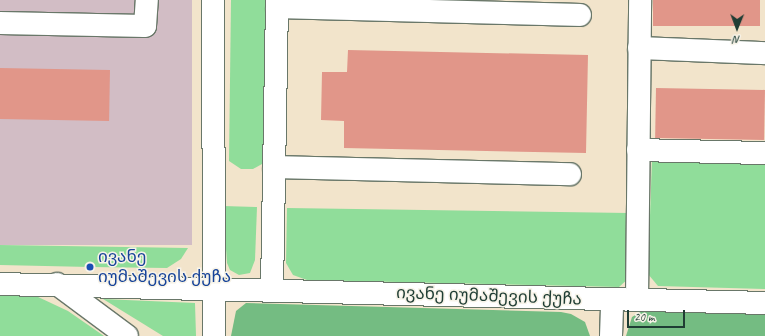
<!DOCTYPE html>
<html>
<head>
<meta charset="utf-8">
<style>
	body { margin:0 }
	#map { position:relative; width:765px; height:336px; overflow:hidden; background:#f2e4cb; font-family:Caveat,"Noto Sans Georgian",sans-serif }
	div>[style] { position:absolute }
	.industrial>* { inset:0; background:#d2bdc5; transform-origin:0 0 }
	.green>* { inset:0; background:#90dd9a }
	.forest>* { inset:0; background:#74bc82 }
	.building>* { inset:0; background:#e19689; transform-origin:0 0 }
	.roads { filter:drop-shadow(1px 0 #697769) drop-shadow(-1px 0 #697769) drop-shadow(0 1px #697769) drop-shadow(0 -1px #697769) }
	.minor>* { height:22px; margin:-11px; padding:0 11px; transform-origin:11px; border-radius:11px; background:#fff }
	.dots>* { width:11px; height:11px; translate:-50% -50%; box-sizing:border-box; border:2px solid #f7f3e8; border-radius:50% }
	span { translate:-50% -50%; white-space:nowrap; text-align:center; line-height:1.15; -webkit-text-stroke:3px #f7f3e8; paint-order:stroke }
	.transit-label { font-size:17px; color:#164399 }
	.left { translate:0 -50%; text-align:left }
	.street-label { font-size:17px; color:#1f3d34 }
	.north { position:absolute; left:717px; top:8px; width:40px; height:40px; -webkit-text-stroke:3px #f7f3e8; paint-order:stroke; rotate:181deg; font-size:11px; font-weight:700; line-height:16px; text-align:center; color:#1f3d34 }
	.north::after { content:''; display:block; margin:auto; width:14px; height:18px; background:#1f3d34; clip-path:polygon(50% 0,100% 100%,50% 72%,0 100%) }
	.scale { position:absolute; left:627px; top:310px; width:58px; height:18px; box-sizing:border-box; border:2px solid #1f3d34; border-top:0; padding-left:5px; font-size:12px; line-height:14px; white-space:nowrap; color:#1f3d34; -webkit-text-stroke:3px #f7f3e8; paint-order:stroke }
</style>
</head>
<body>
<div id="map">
	<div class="industrial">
		<i style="left:0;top:0;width:192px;height:245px"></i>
	</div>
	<div class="green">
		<i style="clip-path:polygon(231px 0,270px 0,268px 150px,262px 164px,253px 169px,241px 169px,229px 161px)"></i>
		<i style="clip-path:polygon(652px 158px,765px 162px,765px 289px,658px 286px,648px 274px)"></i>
		<i style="clip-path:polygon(223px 206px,257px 207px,255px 260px,250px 273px,239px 275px,230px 270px,227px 263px)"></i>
		<i style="clip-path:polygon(287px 208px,629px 213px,629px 278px,619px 287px,307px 280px,293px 275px,286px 263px)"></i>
		<i style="clip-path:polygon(0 245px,188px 248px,181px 259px,167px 268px,90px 267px,0 265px)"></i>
		<i style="clip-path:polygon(0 295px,36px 296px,68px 311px,104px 336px,0 336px)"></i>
		<i style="clip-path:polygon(103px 299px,195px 303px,196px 336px,163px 336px)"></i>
	</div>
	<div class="forest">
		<i style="clip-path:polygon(246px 303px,561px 312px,571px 314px,585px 322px,590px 336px,231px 336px,236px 311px)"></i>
		<i style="clip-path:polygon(644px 310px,765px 313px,765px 336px,626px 336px,632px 317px)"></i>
	</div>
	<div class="building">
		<i style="left:653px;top:0;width:107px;height:26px"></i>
		<i style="clip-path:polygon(348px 50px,588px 55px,586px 153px,344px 148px,344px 121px,321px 120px,322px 72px,347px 72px)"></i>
		<i style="left:0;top:68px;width:110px;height:51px;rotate:1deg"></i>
		<i style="left:656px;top:88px;width:109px;height:50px;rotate:1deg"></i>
	</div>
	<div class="roads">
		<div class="minor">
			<i style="left:213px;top:0;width:336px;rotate:89.8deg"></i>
			<i style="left:277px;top:7px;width:303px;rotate:1.5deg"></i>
			<i style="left:0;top:23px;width:145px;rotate:1.2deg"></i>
			<i style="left:145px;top:26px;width:26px;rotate:-86deg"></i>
			<i style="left:639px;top:48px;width:126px;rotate:2.3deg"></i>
			<i style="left:638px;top:150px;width:127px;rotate:1.4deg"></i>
			<i style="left:274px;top:167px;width:296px;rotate:1.4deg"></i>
			<i style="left:0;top:284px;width:765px;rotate:1.42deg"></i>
			<i style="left:57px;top:284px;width:87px;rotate:36.6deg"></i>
			<i style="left:272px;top:289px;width:289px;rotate:-89deg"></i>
			<i style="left:637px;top:299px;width:299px;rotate:-89.4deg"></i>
			<i style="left:611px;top:336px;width:36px;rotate:-88deg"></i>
		</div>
	</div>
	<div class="dots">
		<i style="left:90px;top:267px;background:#1a4fb4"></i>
	</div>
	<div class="transit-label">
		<span class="left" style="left:98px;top:267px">ივანე<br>იუმაშევის ქუჩა</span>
	</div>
	<div class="street-label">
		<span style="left:489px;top:296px;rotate:2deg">ივანე იუმაშევის ქუჩა</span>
	</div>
	<div class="north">N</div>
	<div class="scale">20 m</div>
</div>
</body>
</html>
